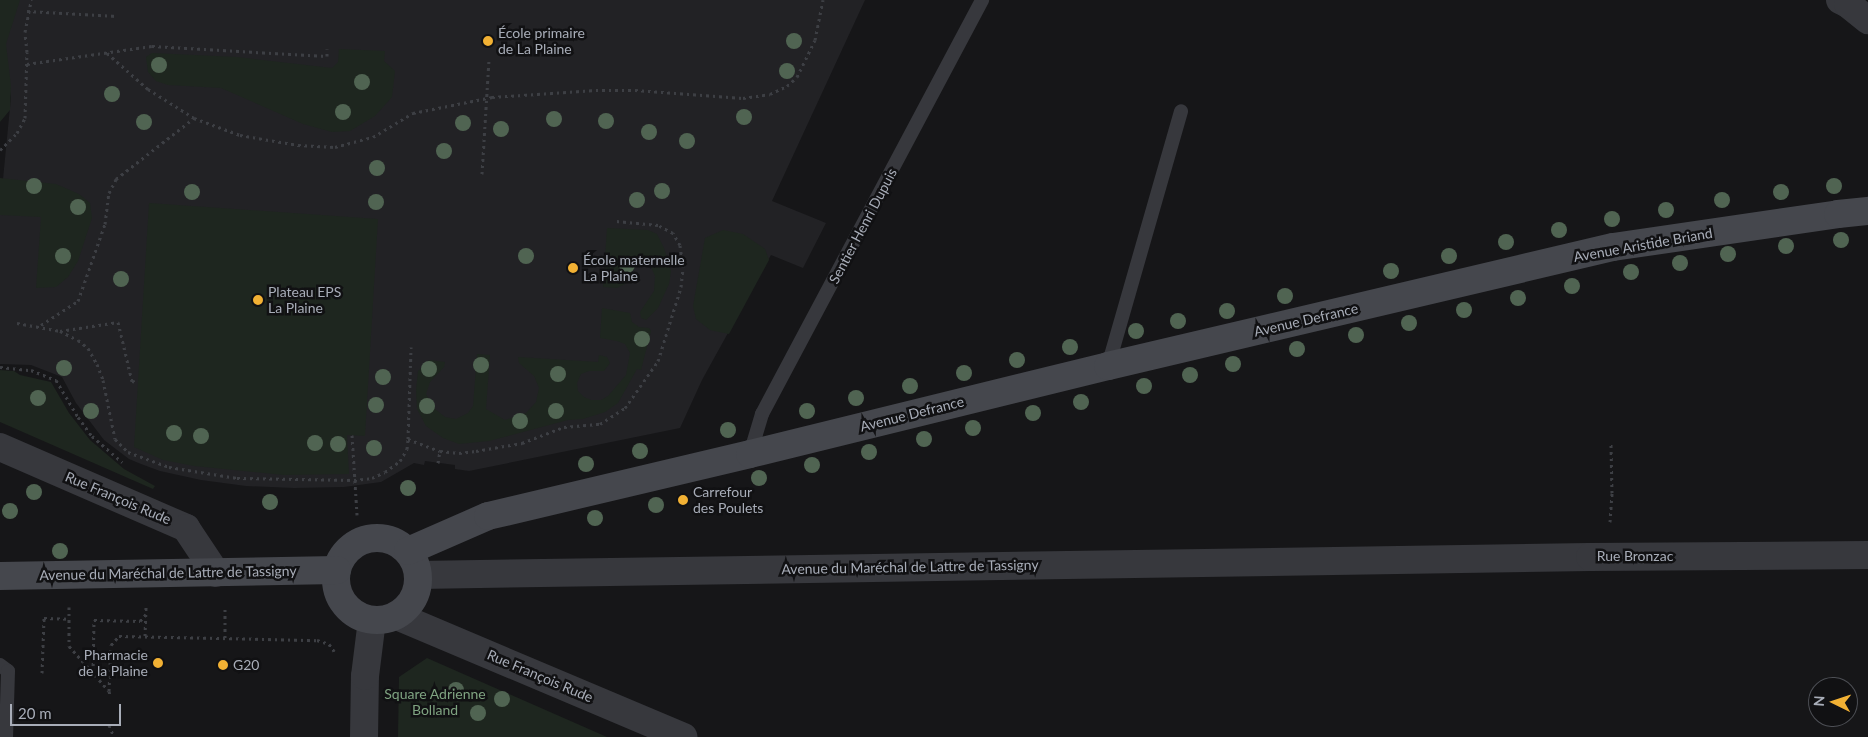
<!DOCTYPE html>
<html>
<head>
<meta charset="utf-8">
<style>
	body { margin:0 }
	#map { position:relative; width:1868px; height:737px; overflow:hidden; background:#161618; font-family:Lato,sans-serif }
	div>[style] { position:absolute }
	.built>* { inset:0; background:#222225 }
	.green>* { inset:0; background:#1e261f }
	.path>* { height:3px; margin-top:-1.5px; transform-origin:0; background:repeating-linear-gradient(90deg,#3d3f44 0 2.5px,transparent 0 6.5px) }
	.lane>* { height:14px; margin:-7px; padding:0 7px; transform-origin:7px; border-radius:7px; background:#37383d }
	.street>* { height:28px; margin:-14px; padding:0 14px; transform-origin:14px; border-radius:14px; background:#37383d }
	.secondary>* { height:28px; margin:-14px; padding:0 14px; transform-origin:14px; border-radius:14px; background:#45474d }
	.secondary>.ring { margin:-14px; padding:0; box-sizing:content-box; background:none; border:28px solid #45474d; border-radius:50% }
	.trees>* { width:16px; height:16px; margin:-8px; border-radius:50%; background:#506452 }
	.dots>* { width:14px; height:14px; translate:-50% -50%; box-sizing:border-box; border:2px solid #111113; border-radius:50% }
	span { translate:-50% -50%; white-space:nowrap; text-align:center; line-height:1.15; -webkit-text-stroke:5px #111113; paint-order:stroke }
	.poi-label { font-size:14px; color:#a8adb8 }
	.left { translate:0 -50%; text-align:left }
	.right { translate:-100% -50%; text-align:right }
	.street-label { font-size:14px; color:#a8adb8 }
	.park-label { font-size:14px; color:#7fa381 }
	.north { position:absolute; left:1808px; top:677px; width:50px; height:50px; box-sizing:border-box; background:#111113; border:1px solid #4d4f55; border-radius:50%; rotate:274deg; font-size:14px; font-weight:700; line-height:20px; text-align:center; color:#a8adb8 }
	.north::after { content:''; display:block; margin:auto; width:18px; height:22px; background:#f2b134; clip-path:polygon(50% 0,100% 100%,50% 72%,0 100%) }
	.scale { position:absolute; left:10px; top:704px; width:111px; height:22px; box-sizing:border-box; border:2px solid #a8adb8; border-top:0; padding-left:6px; font-size:15px; line-height:18px; white-space:nowrap; color:#a8adb8; -webkit-text-stroke:4px #111113; paint-order:stroke }
</style>
</head>
<body>
<div id="map">
	<div class="built">
		<i style="clip-path:polygon(15px 0,865px 0,772px 201px,826px 223px,803px 268px,771px 255px,702px 380px,680px 428px,469px 471px,455px 469px,455px 465px,425px 461px,424px 465px,414px 463px,381px 482px,344px 487px,294px 488px,246px 486px,201px 480px,160px 471px,141px 464px,129px 459px,104px 440px,76px 403px,62px 377px,31px 365px,0 364px,0 210px,11px 97px,2px 43px)"></i>
	</div>
	<div class="green">
		<i style="clip-path:polygon(0 0,20px 0,6px 44px,11px 86px,10px 110px,0 122px)"></i>
		<i style="clip-path:polygon(339px 49px,385px 51px,384px 61px,395px 71px,392px 97px,375px 116px,350px 131px,332px 132px,303px 124px,221px 88px,168px 85px,156px 81px,148px 72px,146px 57px,152px 53px,237px 57px,332px 68px,338px 62px)"></i>
		<i style="clip-path:polygon(0 178px,56px 184px,79px 194px,90px 203px,92px 218px,78px 261px,68px 277px,56px 287px,36px 288px,41px 217px,0 215px)"></i>
		<i style="clip-path:polygon(149px 203px,378px 219px,365px 436px,347px 435px,349px 474px,284px 475px,194px 466px,163px 460px,134px 447px)"></i>
		<i style="clip-path:polygon(607px 228px,648px 230px,657px 234px,664px 248px,671px 271px,669px 284px,658px 308px,646px 320px,641px 318px,640px 312px,654px 291px,655px 276px,651px 267px,643px 264px,636px 266px,631px 270px,627px 283px,617px 288px,603px 287px)"></i>
		<i style="clip-path:polygon(723px 230px,743px 234px,765px 249px,769px 260px,729px 334px,710px 330px,696px 319px,693px 306px,705px 238px)"></i>
		<i style="clip-path:polygon(602px 308px,630px 313px,632px 322px,639px 327px,649px 328px,651px 331px,641px 370px,637px 369px,618px 403px,605px 412px,583px 419px,568px 420px,489px 441px,459px 444px,443px 438px,426px 426px,417px 409px,416px 390px,418px 371px,429px 360px,445px 362px,444px 367px,430px 382px,426px 394px,435px 409px,445px 417px,456px 419px,468px 413px,473px 406px,477px 354px,490px 355px,486px 409px,505px 420px,526px 413px,536px 402px,539px 388px,534px 376px,519px 363px,518px 357px,598px 362px,599px 355px,607px 357px,610px 363px,604px 371px,589px 371px,581px 374px,577px 383px,578px 391px,584px 397px,591px 400px,601px 400px,608px 396px,626px 375px,630px 353px,625px 344px,617px 341px,600px 338px)"></i>
		<i style="clip-path:polygon(0 370px,14px 371px,20px 375px,51px 382px,69px 413px,90px 440px,124px 469px,155px 486px,153px 489px,0 422px)"></i>
		<i style="clip-path:polygon(427px 658px,607px 737px,398px 737px,399px 677px)"></i>
	</div>
	<div class="path">
		<i style="left:27px;top:11px;width:90px;rotate:3.2deg"></i>
		<i style="left:107px;top:53px;width:55px;rotate:41.3deg"></i>
		<i style="left:148px;top:89px;width:54px;rotate:32.2deg"></i>
		<i style="left:194px;top:118px;width:49px;rotate:20.3deg"></i>
		<i style="left:240px;top:135px;width:59px;rotate:9.8deg"></i>
		<i style="left:298px;top:145px;width:37px;rotate:3deg"></i>
		<i style="left:335px;top:147px;width:39px;rotate:-15deg"></i>
		<i style="left:373px;top:137px;width:47px;rotate:-31deg"></i>
		<i style="left:413px;top:113px;width:81px;rotate:-11.4deg"></i>
		<i style="left:492px;top:97px;width:104px;rotate:-3.9deg"></i>
		<i style="left:596px;top:90px;width:39px"></i>
		<i style="left:635px;top:90px;width:108px;rotate:4.2deg"></i>
		<i style="left:743px;top:98px;width:27px;rotate:-8deg"></i>
		<i style="left:770px;top:94px;width:19px;rotate:-25deg"></i>
		<i style="left:787px;top:86px;width:13px;rotate:-42deg"></i>
		<i style="left:797px;top:77px;width:41px;rotate:-64.1deg"></i>
		<i style="left:815px;top:40px;width:41px;rotate:-78.7deg"></i>
		<i style="left:27px;top:64px;width:126px;rotate:-8.2deg"></i>
		<i style="left:152px;top:46px;width:175px;rotate:3.3deg"></i>
		<i style="left:327px;top:56px;width:7px;rotate:-90deg"></i>
		<i style="left:0;top:150px;width:24px;rotate:-45deg"></i>
		<i style="left:17px;top:133px;width:17px;rotate:-62deg"></i>
		<i style="left:25px;top:118px;width:66px;rotate:-88.3deg"></i>
		<i style="left:27px;top:52px;width:20px;rotate:-96deg"></i>
		<i style="left:25px;top:32px;width:33px;rotate:-79deg"></i>
		<i style="left:482px;top:174px;width:116px;rotate:-86.5deg"></i>
		<i style="left:17px;top:323px;width:44px;rotate:10.5deg"></i>
		<i style="left:60px;top:331px;width:20px;rotate:27deg"></i>
		<i style="left:78px;top:340px;width:13px;rotate:39deg"></i>
		<i style="left:88px;top:348px;width:18px;rotate:61deg"></i>
		<i style="left:97px;top:364px;width:17px;rotate:69deg"></i>
		<i style="left:103px;top:380px;width:60px;rotate:78.5deg"></i>
		<i style="left:115px;top:439px;width:18px;rotate:45deg"></i>
		<i style="left:128px;top:452px;width:44px;rotate:20.1deg"></i>
		<i style="left:169px;top:467px;width:69px;rotate:9.2deg"></i>
		<i style="left:237px;top:478px;width:117px;rotate:1deg"></i>
		<i style="left:354px;top:480px;width:18px;rotate:-6deg"></i>
		<i style="left:372px;top:478px;width:14px;rotate:-25deg"></i>
		<i style="left:385px;top:472px;width:19px;rotate:-36deg"></i>
		<i style="left:400px;top:461px;width:14px;rotate:-60deg"></i>
		<i style="left:407px;top:449px;width:10px;rotate:-84deg"></i>
		<i style="left:408px;top:439px;width:92px;rotate:-88.1deg"></i>
		<i style="left:41px;top:325px;width:44px;rotate:-33deg"></i>
		<i style="left:78px;top:301px;width:82px;rotate:-70.7deg"></i>
		<i style="left:105px;top:224px;width:31px;rotate:-83deg"></i>
		<i style="left:109px;top:193px;width:16px;rotate:-63deg"></i>
		<i style="left:116px;top:179px;width:99px;rotate:-38deg"></i>
		<i style="left:60px;top:331px;width:59px;rotate:-8.8deg"></i>
		<i style="left:118px;top:322px;width:61px;rotate:76.7deg"></i>
		<i style="left:132px;top:381px;width:6px;rotate:9deg"></i>
		<i style="left:0;top:367px;width:31px;rotate:6deg"></i>
		<i style="left:31px;top:370px;width:27px;rotate:22deg"></i>
		<i style="left:56px;top:380px;width:43px;rotate:59.3deg"></i>
		<i style="left:78px;top:417px;width:24px;rotate:54deg"></i>
		<i style="left:92px;top:436px;width:40px;rotate:41deg"></i>
		<i style="left:352px;top:435px;width:80px;rotate:86.4deg"></i>
		<i style="left:408px;top:439px;width:34px;rotate:21deg"></i>
		<i style="left:440px;top:451px;width:19px;rotate:6deg"></i>
		<i style="left:459px;top:453px;width:17px;rotate:-7deg"></i>
		<i style="left:476px;top:451px;width:47px;rotate:-9.9deg"></i>
		<i style="left:522px;top:443px;width:45px;rotate:-20.9deg"></i>
		<i style="left:564px;top:427px;width:36px;rotate:-5deg"></i>
		<i style="left:600px;top:424px;width:30px;rotate:-33deg"></i>
		<i style="left:625px;top:408px;width:57px;rotate:-54.9deg"></i>
		<i style="left:658px;top:361px;width:77px;rotate:-72.7deg"></i>
		<i style="left:681px;top:287px;width:20px;rotate:-84deg"></i>
		<i style="left:683px;top:267px;width:22px;rotate:-98deg"></i>
		<i style="left:680px;top:245px;width:14px;rotate:-120deg"></i>
		<i style="left:673px;top:233px;width:17px;rotate:-152deg"></i>
		<i style="left:658px;top:225px;width:42px;rotate:-174.6deg"></i>
		<i style="left:438px;top:463px;width:12px;rotate:-81deg"></i>
		<i style="left:1610px;top:522px;width:29px;rotate:-86deg"></i>
		<i style="left:1612px;top:493px;width:49px;rotate:-91.2deg"></i>
		<i style="left:69px;top:607px;width:39px;rotate:90deg"></i>
		<i style="left:69px;top:646px;width:60px;rotate:48.4deg"></i>
		<i style="left:109px;top:691px;width:4px;rotate:76deg"></i>
		<i style="left:145px;top:636px;width:30px;rotate:-88deg"></i>
		<i style="left:225px;top:638px;width:32px;rotate:-90deg"></i>
		<i style="left:93px;top:672px;width:52px;rotate:-88.9deg"></i>
		<i style="left:94px;top:620px;width:46px;rotate:1.2deg"></i>
		<i style="left:140px;top:621px;width:9px;rotate:-49deg"></i>
		<i style="left:42px;top:673px;width:55px;rotate:-87.9deg"></i>
		<i style="left:44px;top:618px;width:25px;rotate:2deg"></i>
		<i style="left:109px;top:691px;width:46px;rotate:-87.5deg"></i>
		<i style="left:111px;top:645px;width:12px;rotate:-48deg"></i>
		<i style="left:119px;top:636px;width:198px;rotate:1.2deg"></i>
		<i style="left:317px;top:640px;width:13px;rotate:18deg"></i>
		<i style="left:329px;top:644px;width:9px;rotate:54deg"></i>
		<i style="left:109px;top:725px;width:13px;rotate:67deg"></i>
	</div>
	<div class="lane">
		<i style="left:1108px;top:366px;width:265px;rotate:-74deg"></i>
		<i style="left:750px;top:454px;width:42px;rotate:-73.3deg"></i>
		<i style="left:762px;top:414px;width:469px;rotate:-62deg"></i>
		<i style="left:0;top:665px;width:10px;rotate:37deg"></i>
		<i style="left:8px;top:671px;width:66px;rotate:91.7deg"></i>
	</div>
	<div class="street">
		<i style="left:1840px;top:0;width:9px;rotate:27deg"></i>
		<i style="left:1848px;top:4px;width:26px;rotate:39deg"></i>
		<i style="left:0;top:447px;width:203px;rotate:23.5deg"></i>
		<i style="left:186px;top:528px;width:54px;rotate:56.3deg"></i>
		<i style="left:418px;top:575px;width:1172px;rotate:-0.88deg"></i>
		<i style="left:1590px;top:557px;width:278px;rotate:-0.4deg"></i>
		<i style="left:397px;top:616px;width:311px;rotate:22.9deg"></i>
		<i style="left:364px;top:737px;width:61px;rotate:-89.1deg"></i>
		<i style="left:365px;top:676px;width:56px;rotate:-82.9deg"></i>
	</div>
	<div class="secondary">
		<i class="ring" style="left:336px;top:538px;width:54px;height:54px"></i>
		<i style="left:408px;top:551px;width:87px;rotate:-23.6deg"></i>
		<i style="left:488px;top:516px;width:269px;rotate:-13.3deg"></i>
		<i style="left:750px;top:454px;width:369px;rotate:-13.8deg"></i>
		<i style="left:1108px;top:366px;width:519px;rotate:-13.26deg"></i>
		<i style="left:1613px;top:247px;width:227px;rotate:-8.3deg"></i>
		<i style="left:1838px;top:214px;width:30px;rotate:-6deg"></i>
		<i style="left:0;top:576px;width:337px;rotate:-1deg"></i>
	</div>
	<div class="trees">
		<i style="left:794px;top:41px"></i>
		<i style="left:159px;top:65px"></i>
		<i style="left:787px;top:71px"></i>
		<i style="left:362px;top:82px"></i>
		<i style="left:112px;top:94px"></i>
		<i style="left:343px;top:112px"></i>
		<i style="left:744px;top:117px"></i>
		<i style="left:554px;top:119px"></i>
		<i style="left:606px;top:121px"></i>
		<i style="left:144px;top:122px"></i>
		<i style="left:463px;top:123px"></i>
		<i style="left:501px;top:129px"></i>
		<i style="left:649px;top:132px"></i>
		<i style="left:687px;top:141px"></i>
		<i style="left:444px;top:151px"></i>
		<i style="left:377px;top:168px"></i>
		<i style="left:34px;top:186px"></i>
		<i style="left:1834px;top:186px"></i>
		<i style="left:662px;top:191px"></i>
		<i style="left:192px;top:192px"></i>
		<i style="left:1781px;top:192px"></i>
		<i style="left:637px;top:200px"></i>
		<i style="left:1722px;top:200px"></i>
		<i style="left:376px;top:202px"></i>
		<i style="left:78px;top:207px"></i>
		<i style="left:1666px;top:210px"></i>
		<i style="left:1612px;top:219px"></i>
		<i style="left:1559px;top:230px"></i>
		<i style="left:1841px;top:240px"></i>
		<i style="left:1506px;top:242px"></i>
		<i style="left:1786px;top:246px"></i>
		<i style="left:1728px;top:254px"></i>
		<i style="left:63px;top:256px"></i>
		<i style="left:526px;top:256px"></i>
		<i style="left:1449px;top:256px"></i>
		<i style="left:1680px;top:263px"></i>
		<i style="left:627px;top:265px"></i>
		<i style="left:1391px;top:271px"></i>
		<i style="left:1631px;top:272px"></i>
		<i style="left:121px;top:279px"></i>
		<i style="left:1572px;top:286px"></i>
		<i style="left:1285px;top:296px"></i>
		<i style="left:1518px;top:298px"></i>
		<i style="left:1464px;top:310px"></i>
		<i style="left:1227px;top:311px"></i>
		<i style="left:1178px;top:321px"></i>
		<i style="left:1409px;top:323px"></i>
		<i style="left:1136px;top:331px"></i>
		<i style="left:1356px;top:335px"></i>
		<i style="left:642px;top:339px"></i>
		<i style="left:1070px;top:347px"></i>
		<i style="left:1297px;top:349px"></i>
		<i style="left:1017px;top:360px"></i>
		<i style="left:1233px;top:364px"></i>
		<i style="left:481px;top:365px"></i>
		<i style="left:64px;top:368px"></i>
		<i style="left:429px;top:369px"></i>
		<i style="left:964px;top:373px"></i>
		<i style="left:558px;top:374px"></i>
		<i style="left:1190px;top:375px"></i>
		<i style="left:383px;top:377px"></i>
		<i style="left:910px;top:386px"></i>
		<i style="left:1144px;top:386px"></i>
		<i style="left:38px;top:398px"></i>
		<i style="left:856px;top:398px"></i>
		<i style="left:1081px;top:402px"></i>
		<i style="left:376px;top:405px"></i>
		<i style="left:427px;top:406px"></i>
		<i style="left:91px;top:411px"></i>
		<i style="left:556px;top:411px"></i>
		<i style="left:807px;top:411px"></i>
		<i style="left:1033px;top:413px"></i>
		<i style="left:520px;top:421px"></i>
		<i style="left:973px;top:428px"></i>
		<i style="left:728px;top:430px"></i>
		<i style="left:174px;top:433px"></i>
		<i style="left:201px;top:436px"></i>
		<i style="left:924px;top:439px"></i>
		<i style="left:315px;top:443px"></i>
		<i style="left:338px;top:444px"></i>
		<i style="left:374px;top:448px"></i>
		<i style="left:640px;top:451px"></i>
		<i style="left:869px;top:452px"></i>
		<i style="left:586px;top:464px"></i>
		<i style="left:812px;top:465px"></i>
		<i style="left:759px;top:478px"></i>
		<i style="left:408px;top:488px"></i>
		<i style="left:34px;top:492px"></i>
		<i style="left:270px;top:502px"></i>
		<i style="left:656px;top:505px"></i>
		<i style="left:10px;top:511px"></i>
		<i style="left:595px;top:518px"></i>
		<i style="left:60px;top:551px"></i>
		<i style="left:456px;top:690px"></i>
		<i style="left:502px;top:699px"></i>
		<i style="left:478px;top:713px"></i>
	</div>
	<div class="dots">
		<i style="left:488px;top:41px;background:#f2b134"></i>
		<i style="left:573px;top:268px;background:#f2b134"></i>
		<i style="left:258px;top:300px;background:#f2b134"></i>
		<i style="left:683px;top:500px;background:#f2b134"></i>
		<i style="left:158px;top:663px;background:#f2b134"></i>
		<i style="left:223px;top:665px;background:#f2b134"></i>
	</div>
	<div class="poi-label">
		<span class="left" style="left:498px;top:41px">École primaire<br>de La Plaine</span>
		<span class="left" style="left:583px;top:268px">École maternelle<br>La Plaine</span>
		<span class="left" style="left:268px;top:300px">Plateau EPS<br>La Plaine</span>
		<span class="left" style="left:693px;top:500px">Carrefour<br>des Poulets</span>
		<span class="right" style="left:148px;top:663px">Pharmacie<br>de la Plaine</span>
		<span class="left" style="left:233px;top:665px">G20</span>
	</div>
	<div class="street-label">
		<span style="left:863px;top:226px;rotate:-62deg">Sentier Henri Dupuis</span>
		<span style="left:1643px;top:245px;rotate:-10deg">Avenue Aristide Briand</span>
		<span style="left:1306px;top:320px;rotate:-13deg">Avenue Defrance</span>
		<span style="left:912px;top:414px;rotate:-14deg">Avenue Defrance</span>
		<span style="left:118px;top:498px;rotate:23deg">Rue François Rude</span>
		<span style="left:1635px;top:556px">Rue Bronzac</span>
		<span style="left:910px;top:567px;rotate:-1deg">Avenue du Maréchal de Lattre de Tassigny</span>
		<span style="left:168px;top:573px;rotate:-1deg">Avenue du Maréchal de Lattre de Tassigny</span>
		<span style="left:540px;top:676px;rotate:23deg">Rue François Rude</span>
	</div>
	<div class="park-label">
		<span style="left:435px;top:702px">Square Adrienne<br>Bolland</span>
	</div>
	<div class="north">N</div>
	<div class="scale">20 m</div>
</div>
</body>
</html>
